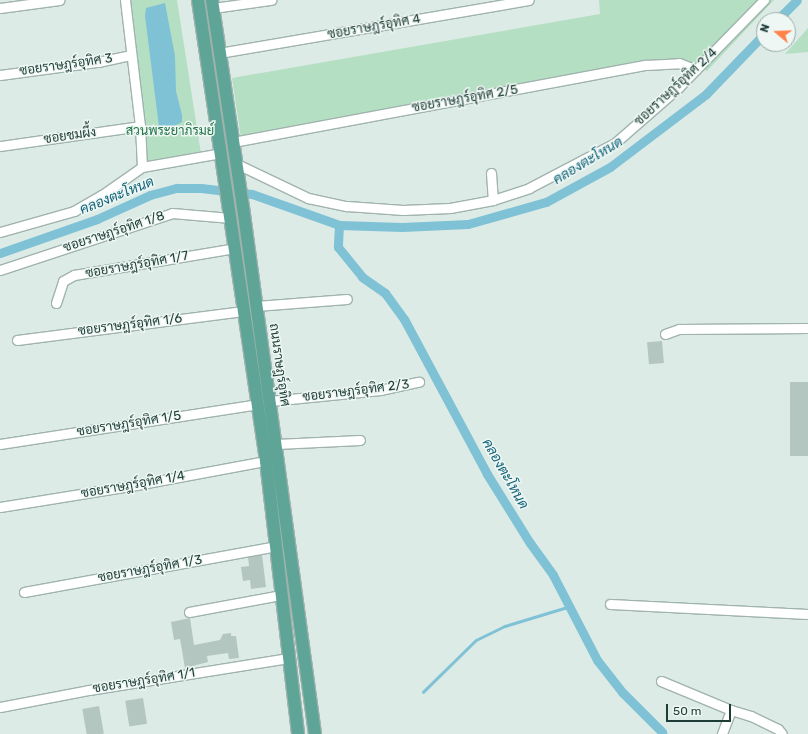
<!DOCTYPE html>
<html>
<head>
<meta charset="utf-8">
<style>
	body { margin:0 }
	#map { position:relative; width:808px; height:734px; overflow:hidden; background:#ddebe6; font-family:Rubik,Sarabun,sans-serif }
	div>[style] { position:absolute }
	.green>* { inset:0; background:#b4dfc3 }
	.water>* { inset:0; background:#7fc2d6 }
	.stream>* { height:2.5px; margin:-1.25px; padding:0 1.25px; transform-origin:1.25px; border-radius:1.25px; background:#7fc2d6 }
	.canal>* { height:9px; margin:-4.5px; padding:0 4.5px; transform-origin:4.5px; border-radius:4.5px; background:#7fc2d6 }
	.building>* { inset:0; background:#b3c6bf; transform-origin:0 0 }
	.roads { filter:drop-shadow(1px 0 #a0b3ae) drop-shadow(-1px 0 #a0b3ae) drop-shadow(0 1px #a0b3ae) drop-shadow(0 -1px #a0b3ae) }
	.street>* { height:9px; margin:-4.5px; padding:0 4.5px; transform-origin:4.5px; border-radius:4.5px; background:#fff }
	.primary>* { height:12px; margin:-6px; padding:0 6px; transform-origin:6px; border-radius:6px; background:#5ea598 }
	span { translate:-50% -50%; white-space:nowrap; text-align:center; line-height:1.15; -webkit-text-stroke:3px #eef7f3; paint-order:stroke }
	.street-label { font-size:13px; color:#1e3c36 }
	.park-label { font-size:13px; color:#24764a }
	.water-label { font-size:14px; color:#13637c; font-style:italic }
	.north { position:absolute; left:756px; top:12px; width:40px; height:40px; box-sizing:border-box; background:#eef7f3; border:1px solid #9baca7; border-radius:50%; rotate:289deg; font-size:11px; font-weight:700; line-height:16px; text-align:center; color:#1e3c36 }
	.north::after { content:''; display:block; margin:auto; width:14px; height:18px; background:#ff8248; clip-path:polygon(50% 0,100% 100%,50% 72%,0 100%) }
	.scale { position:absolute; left:666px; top:704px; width:65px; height:18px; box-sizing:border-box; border:2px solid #1e3c36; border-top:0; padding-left:5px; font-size:12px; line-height:14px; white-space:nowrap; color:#1e3c36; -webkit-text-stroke:3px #eef7f3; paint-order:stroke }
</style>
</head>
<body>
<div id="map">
	<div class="green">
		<i style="clip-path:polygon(128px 0,177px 0,201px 154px,147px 162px,143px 160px)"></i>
		<i style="clip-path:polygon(599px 0,774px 0,707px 71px,685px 60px,241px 138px,232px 78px,600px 14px)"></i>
		<i style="clip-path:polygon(808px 28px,808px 52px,785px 54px)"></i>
	</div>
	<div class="water">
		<i style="clip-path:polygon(165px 3px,175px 56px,176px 91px,182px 115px,182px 122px,167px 130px,159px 127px,145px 16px,146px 8px)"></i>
	</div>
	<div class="stream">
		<i style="left:423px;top:692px;width:74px;rotate:-44.5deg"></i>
		<i style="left:476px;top:640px;width:32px;rotate:-26deg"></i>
		<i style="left:505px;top:626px;width:69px;rotate:-16.9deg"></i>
	</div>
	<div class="canal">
		<i style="left:777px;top:20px;width:28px;rotate:-45deg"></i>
		<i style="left:339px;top:225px;width:22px;rotate:93deg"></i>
		<i style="left:338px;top:247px;width:38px;rotate:51deg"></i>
		<i style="left:362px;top:277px;width:28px;rotate:35deg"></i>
		<i style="left:385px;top:293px;width:32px;rotate:54deg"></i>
		<i style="left:404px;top:319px;width:176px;rotate:61.8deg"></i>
		<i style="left:487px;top:474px;width:81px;rotate:58.1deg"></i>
		<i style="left:530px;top:543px;width:39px;rotate:54deg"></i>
		<i style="left:553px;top:575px;width:96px;rotate:62.6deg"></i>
		<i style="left:597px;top:660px;width:41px;rotate:52deg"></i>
		<i style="left:622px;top:692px;width:57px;rotate:45deg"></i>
		<i style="left:0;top:253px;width:103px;rotate:-19.3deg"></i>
		<i style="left:97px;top:219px;width:58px;rotate:-24.4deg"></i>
		<i style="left:150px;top:195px;width:28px;rotate:-15deg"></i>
		<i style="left:177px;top:188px;width:24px"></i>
		<i style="left:201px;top:188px;width:51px;rotate:6.7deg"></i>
		<i style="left:252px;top:194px;width:92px;rotate:19.6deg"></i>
		<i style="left:339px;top:225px;width:63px;rotate:1.8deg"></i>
		<i style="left:402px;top:227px;width:66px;rotate:-2.6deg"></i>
		<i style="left:468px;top:224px;width:81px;rotate:-15.8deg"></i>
		<i style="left:546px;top:202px;width:73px;rotate:-28.7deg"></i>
		<i style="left:610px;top:167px;width:121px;rotate:-37.2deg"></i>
		<i style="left:706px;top:94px;width:83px;rotate:-46deg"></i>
	</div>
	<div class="building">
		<i style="left:662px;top:341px;width:22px;height:15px;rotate:85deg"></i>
		<i style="left:790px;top:382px;width:18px;height:74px"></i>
		<i style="clip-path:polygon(262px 555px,266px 587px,251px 589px,250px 580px,243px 581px,241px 567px,249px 566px,248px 557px)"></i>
		<i style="clip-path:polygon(190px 618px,194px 645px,220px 640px,223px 634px,231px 633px,231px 636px,236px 636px,239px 658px,229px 659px,228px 653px,207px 656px,208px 662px,185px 668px,180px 639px,174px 640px,171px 622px)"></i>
		<i style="left:143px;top:698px;width:26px;height:18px;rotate:81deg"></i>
		<i style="left:99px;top:706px;width:28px;height:17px;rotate:80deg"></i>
	</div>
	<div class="roads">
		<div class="street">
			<i style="left:125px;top:0;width:127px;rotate:83.2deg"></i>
			<i style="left:140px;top:126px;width:41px;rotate:87.2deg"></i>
			<i style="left:0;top:8px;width:60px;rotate:-7.7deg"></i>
			<i style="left:213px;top:8px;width:59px;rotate:-7.9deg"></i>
			<i style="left:219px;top:53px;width:314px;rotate:-9.7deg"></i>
			<i style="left:0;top:75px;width:99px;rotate:-7.6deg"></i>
			<i style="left:98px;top:62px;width:34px;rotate:-12deg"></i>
			<i style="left:233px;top:142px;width:420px;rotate:-10.6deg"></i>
			<i style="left:646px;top:65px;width:33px;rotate:-3deg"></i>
			<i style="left:679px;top:63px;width:18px;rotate:22deg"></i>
			<i style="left:0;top:146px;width:141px;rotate:-8.1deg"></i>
			<i style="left:237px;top:164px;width:79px;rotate:25.6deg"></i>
			<i style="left:308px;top:198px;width:40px;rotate:12deg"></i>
			<i style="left:347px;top:206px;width:56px;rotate:4.1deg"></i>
			<i style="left:403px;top:210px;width:47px;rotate:-2.4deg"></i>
			<i style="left:450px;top:208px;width:44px;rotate:-10.5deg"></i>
			<i style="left:493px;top:200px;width:38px;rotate:-18deg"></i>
			<i style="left:529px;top:188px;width:97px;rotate:-27.6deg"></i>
			<i style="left:615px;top:143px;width:85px;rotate:-41.2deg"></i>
			<i style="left:679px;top:87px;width:122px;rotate:-45.7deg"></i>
			<i style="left:491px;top:173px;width:27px;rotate:86deg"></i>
			<i style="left:0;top:232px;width:77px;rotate:-15.8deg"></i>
			<i style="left:74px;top:211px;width:32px;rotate:-30deg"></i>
			<i style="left:102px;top:195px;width:49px;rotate:-35deg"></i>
			<i style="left:142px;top:167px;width:80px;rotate:-10deg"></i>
			<i style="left:0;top:270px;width:181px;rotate:-18.3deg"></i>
			<i style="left:172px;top:213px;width:59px;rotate:4.8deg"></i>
			<i style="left:56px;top:303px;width:23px;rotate:-72deg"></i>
			<i style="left:63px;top:281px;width:13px;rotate:-29deg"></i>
			<i style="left:74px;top:275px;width:163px;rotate:-9.5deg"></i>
			<i style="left:256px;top:306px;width:91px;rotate:-4.4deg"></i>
			<i style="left:665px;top:334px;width:15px;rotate:-20deg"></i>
			<i style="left:679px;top:329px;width:129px;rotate:-0.4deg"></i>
			<i style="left:17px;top:340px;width:228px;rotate:-7.3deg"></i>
			<i style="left:270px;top:401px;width:111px;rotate:-5.7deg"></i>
			<i style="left:380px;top:390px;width:40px;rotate:-12deg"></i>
			<i style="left:0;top:444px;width:260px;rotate:-8.8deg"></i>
			<i style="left:276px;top:444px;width:84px;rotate:-2.7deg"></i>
			<i style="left:0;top:507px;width:138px;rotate:-9.2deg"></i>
			<i style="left:136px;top:485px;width:132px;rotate:-10.5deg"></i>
			<i style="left:24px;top:592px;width:257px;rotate:-10.3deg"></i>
			<i style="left:610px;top:604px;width:198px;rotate:2.9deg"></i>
			<i style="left:189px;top:612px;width:94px;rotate:-10.5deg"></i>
			<i style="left:661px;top:681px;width:76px;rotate:22.5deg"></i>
			<i style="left:731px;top:710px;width:26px;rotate:111deg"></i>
			<i style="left:0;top:707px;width:91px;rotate:-10.8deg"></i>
			<i style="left:89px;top:690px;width:202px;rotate:-9.1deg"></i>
			<i style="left:731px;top:710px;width:21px;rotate:17deg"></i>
			<i style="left:751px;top:716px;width:30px;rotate:26deg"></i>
			<i style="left:778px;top:729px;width:6px;rotate:51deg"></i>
		</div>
		<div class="primary">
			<i style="left:198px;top:0;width:466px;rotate:81.6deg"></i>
			<i style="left:266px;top:461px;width:275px;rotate:83.3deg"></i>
			<i style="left:212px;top:0;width:209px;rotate:81.5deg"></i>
			<i style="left:243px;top:207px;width:532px;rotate:82.22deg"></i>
		</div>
	</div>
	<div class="street-label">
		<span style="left:374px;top:27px;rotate:-10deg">ซอยราษฎร์อุทิศ 4</span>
		<span style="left:66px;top:65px;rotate:-8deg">ซอยราษฎร์อุทิศ 3</span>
		<span style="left:676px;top:87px;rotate:-43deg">ซอยราษฎร์อุทิศ 2/4</span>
		<span style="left:465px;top:99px;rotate:-10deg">ซอยราษฎร์อุทิศ 2/5</span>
		<span style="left:70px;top:136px;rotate:-8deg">ซอยชมผึ้ง</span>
		<span style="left:114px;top:232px;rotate:-18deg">ซอยราษฎร์อุทิศ 1/8</span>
		<span style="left:137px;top:265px;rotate:-10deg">ซอยราษฎร์อุทิศ 1/7</span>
		<span style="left:130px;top:325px;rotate:-7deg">ซอยราษฎร์อุทิศ 1/6</span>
		<span style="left:279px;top:365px;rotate:82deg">ถนนราษฎร์อุทิศ</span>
		<span style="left:356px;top:391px;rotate:-7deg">ซอยราษฎร์อุทิศ 2/3</span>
		<span style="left:129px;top:424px;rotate:-9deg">ซอยราษฎร์อุทิศ 1/5</span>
		<span style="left:133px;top:485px;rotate:-10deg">ซอยราษฎร์อุทิศ 1/4</span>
		<span style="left:150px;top:569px;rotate:-10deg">ซอยราษฎร์อุทิศ 1/3</span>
		<span style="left:144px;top:681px;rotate:-9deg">ซอยราษฎร์อุทิศ 1/1</span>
	</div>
	<div class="park-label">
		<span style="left:170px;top:131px">สวนพระยาภิรมย์</span>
	</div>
	<div class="water-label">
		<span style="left:588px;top:161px;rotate:-31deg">คลองตะโหนด</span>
		<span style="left:117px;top:196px;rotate:-22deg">คลองตะโหนด</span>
		<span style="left:505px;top:474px;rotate:60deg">คลองตะโหนด</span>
	</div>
	<div class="north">N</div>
	<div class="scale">50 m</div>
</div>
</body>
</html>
